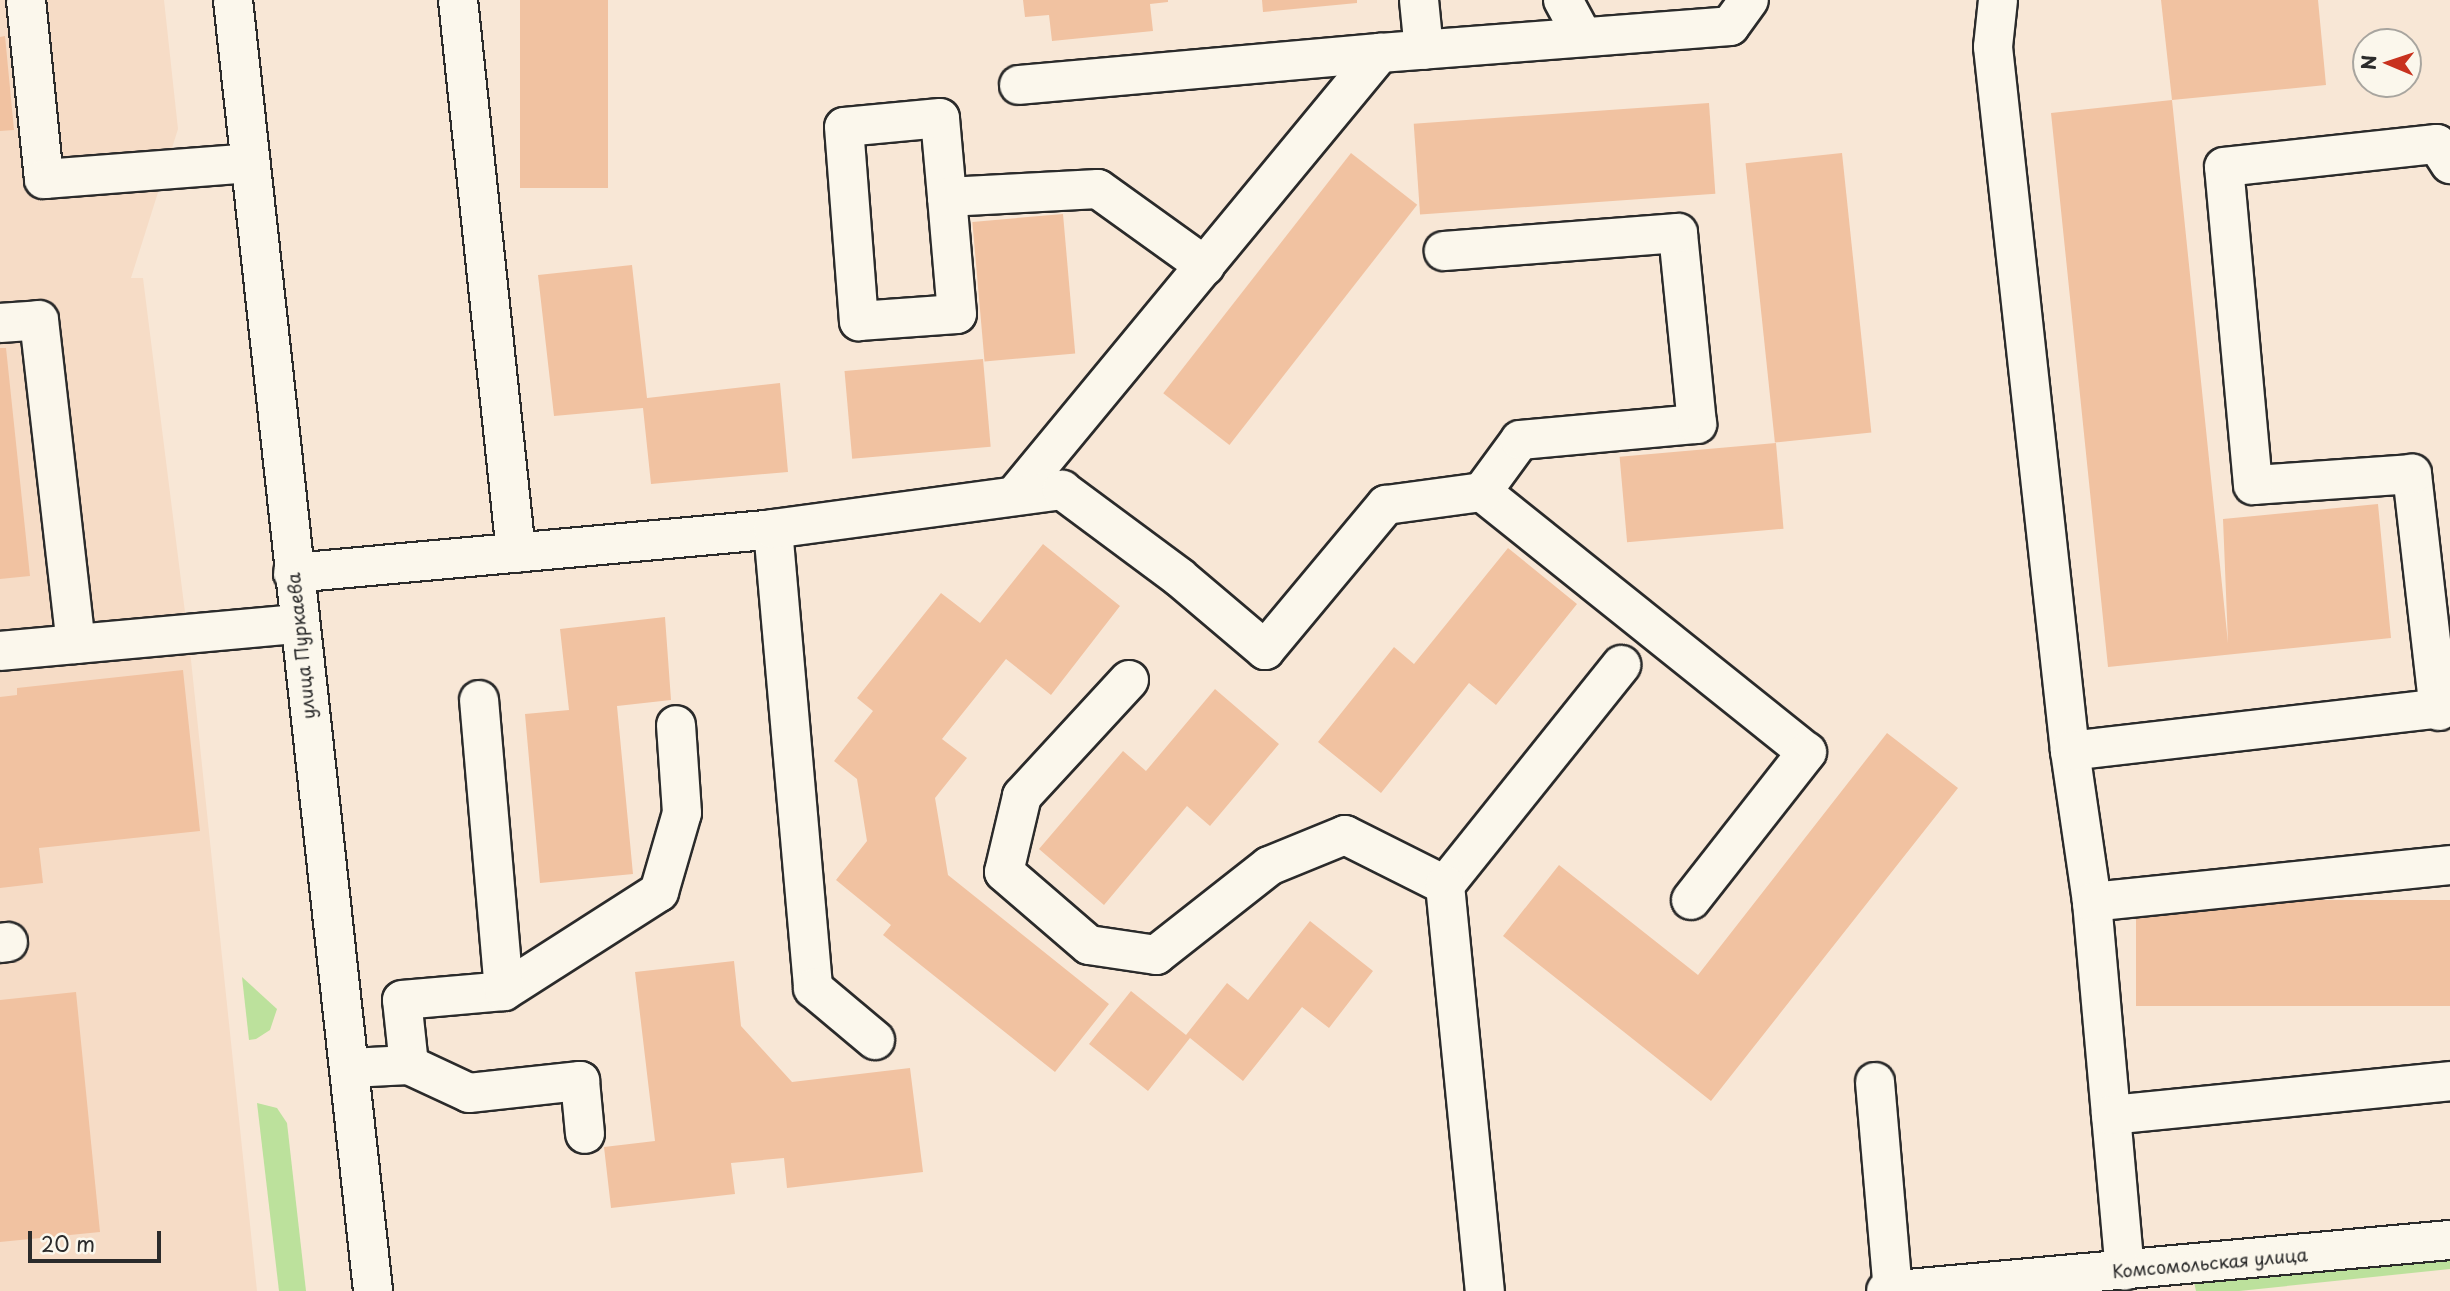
<!DOCTYPE html>
<html>
<head>
<meta charset="utf-8">
<style>
	body { margin:0 }
	#map { position:relative; width:2450px; height:1291px; overflow:hidden; background:#f8e7d6; font-family:"Playpen Sans",sans-serif }
	div>[style] { position:absolute }
	.built>* { inset:0; background:#f6dcc6 }
	.green>* { inset:0; background:#bce19c }
	.building>* { inset:0; background:#f1c2a1; transform-origin:0 0 }
	.roads { filter:drop-shadow(2px 0 #2b2b2b) drop-shadow(-2px 0 #2b2b2b) drop-shadow(0 2px #2b2b2b) drop-shadow(0 -2px #2b2b2b) }
	.minor>* { height:38px; margin:-19px; padding:0 19px; transform-origin:19px; border-radius:19px; background:#fbf7ec }
	.major>* { height:38px; margin:-19px; padding:0 19px; transform-origin:19px; border-radius:19px; background:#fbf7ec }
	span { translate:-50% -50%; white-space:nowrap; text-align:center; line-height:1.15; -webkit-text-stroke:7px #fbf7ec; paint-order:stroke }
	.street-label { font-size:18px; color:#2b2b2b }
	.north { position:absolute; left:2352px; top:28px; width:70px; height:70px; box-sizing:border-box; background:#fbf7ec; border:2px solid #a8a59f; border-radius:50%; rotate:272deg; font-size:19px; font-weight:700; line-height:28px; text-align:center; color:#2b2b2b }
	.north::after { content:''; display:block; margin:auto; width:24px; height:32px; background:#c8321e; clip-path:polygon(50% 0,100% 100%,50% 72%,0 100%) }
	.scale { position:absolute; left:28px; top:1231px; width:133px; height:32px; box-sizing:border-box; border:4px solid #2b2b2b; border-top:0; padding-left:9px; font-size:21px; line-height:24px; white-space:nowrap; color:#2b2b2b; -webkit-text-stroke:5px #fbf7ec; paint-order:stroke }
</style>
</head>
<body>
<div id="map">
	<div class="built">
		<i style="clip-path:polygon(0 0,164px 0,178px 129px,131px 278px,143px 278px,191px 660px,257px 1291px,0 1291px)"></i>
	</div>
	<div class="green">
		<i style="clip-path:polygon(242px 977px,277px 1009px,270px 1030px,256px 1039px,249px 1040px)"></i>
		<i style="clip-path:polygon(257px 1103px,277px 1108px,287px 1123px,306px 1291px,279px 1291px)"></i>
		<i style="clip-path:polygon(2450px 1256px,2450px 1269px,2239px 1291px,2196px 1291px,2194px 1282px)"></i>
	</div>
	<div class="building">
		<i style="left:520px;top:0;width:88px;height:188px"></i>
		<i style="clip-path:polygon(1023px 0,1168px 0,1168px 2px,1150px 4px,1153px 31px,1052px 41px,1049px 15px,1025px 17px)"></i>
		<i style="clip-path:polygon(1262px 0,1357px 0,1357px 3px,1263px 12px)"></i>
		<i style="clip-path:polygon(2161px 0,2318px 0,2326px 85px,2172px 100px)"></i>
		<i style="clip-path:polygon(5px 36px,14px 130px,0 131px,0 37px)"></i>
		<i style="clip-path:polygon(2172px 100px,2228px 643px,2223px 519px,2378px 504px,2391px 638px,2108px 667px,2051px 113px)"></i>
		<i style="left:1709px;top:103px;width:91px;height:296px;rotate:86deg"></i>
		<i style="left:1351px;top:153px;width:84px;height:305px;rotate:38deg"></i>
		<i style="left:1842px;top:153px;width:281px;height:97px;rotate:84deg"></i>
		<i style="left:1063px;top:214px;width:140px;height:91px;rotate:85deg"></i>
		<i style="clip-path:polygon(632px 265px,647px 398px,780px 383px,788px 472px,651px 484px,643px 408px,554px 416px,538px 275px)"></i>
		<i style="clip-path:polygon(0 348px,6px 348px,30px 576px,0 579px)"></i>
		<i style="left:983px;top:359px;width:88px;height:139px;rotate:85deg"></i>
		<i style="left:1776px;top:443px;width:86px;height:157px;rotate:85deg"></i>
		<i style="clip-path:polygon(1043px 544px,1120px 606px,1051px 695px,1006px 659px,942px 739px,967px 758px,935px 798px,948px 875px,1109px 1004px,1055px 1072px,883px 935px,891px 925px,836px 880px,867px 841px,857px 779px,834px 761px,873px 711px,857px 698px,941px 593px,980px 623px)"></i>
		<i style="clip-path:polygon(1508px 548px,1577px 604px,1496px 705px,1469px 683px,1381px 793px,1318px 742px,1394px 647px,1414px 664px)"></i>
		<i style="clip-path:polygon(665px 617px,671px 700px,617px 706px,633px 874px,540px 883px,525px 714px,569px 710px,560px 629px)"></i>
		<i style="clip-path:polygon(183px 670px,200px 831px,39px 848px,43px 883px,0 888px,0 697px,17px 695px,17px 688px)"></i>
		<i style="clip-path:polygon(1215px 689px,1279px 744px,1210px 826px,1187px 806px,1104px 905px,1039px 849px,1123px 751px,1146px 771px)"></i>
		<i style="clip-path:polygon(1887px 733px,1958px 788px,1711px 1101px,1503px 936px,1559px 865px,1698px 975px)"></i>
		<i style="left:2450px;top:900px;width:106px;height:314px;rotate:90deg"></i>
		<i style="clip-path:polygon(1310px 921px,1373px 971px,1329px 1028px,1302px 1007px,1243px 1081px,1190px 1038px,1148px 1091px,1089px 1044px,1131px 991px,1186px 1035px,1227px 983px,1248px 1000px)"></i>
		<i style="clip-path:polygon(734px 961px,741px 1026px,792px 1082px,910px 1068px,923px 1172px,787px 1188px,784px 1158px,731px 1163px,735px 1194px,611px 1208px,604px 1147px,655px 1141px,635px 972px)"></i>
		<i style="clip-path:polygon(76px 992px,100px 1232px,0 1242px,0 1000px)"></i>
	</div>
	<div class="roads">
		<div class="minor">
			<i style="left:26px;top:0;width:180px;rotate:84.3deg"></i>
			<i style="left:44px;top:179px;width:207px;rotate:-4.4deg"></i>
			<i style="left:458px;top:0;width:556px;rotate:84.01deg"></i>
			<i style="left:1419px;top:0;width:50px;rotate:84.3deg"></i>
			<i style="left:1563px;top:0;width:42px;rotate:61.6deg"></i>
			<i style="left:1998px;top:0;width:47px;rotate:96.1deg"></i>
			<i style="left:1993px;top:47px;width:708px;rotate:83.76deg"></i>
			<i style="left:2070px;top:751px;width:153px;rotate:81.7deg"></i>
			<i style="left:2092px;top:902px;width:370px;rotate:84.9deg"></i>
			<i style="left:1019px;top:85px;width:362px;rotate:-5.1deg"></i>
			<i style="left:947px;top:197px;width:79px;rotate:-95.1deg"></i>
			<i style="left:940px;top:118px;width:96px;rotate:174.6deg"></i>
			<i style="left:844px;top:127px;width:195px;rotate:85.6deg"></i>
			<i style="left:859px;top:321px;width:98px;rotate:-4.1deg"></i>
			<i style="left:957px;top:314px;width:117px;rotate:-94.9deg"></i>
			<i style="left:947px;top:197px;width:151px;rotate:-3deg"></i>
			<i style="left:1098px;top:189px;width:132px;rotate:35.7deg"></i>
			<i style="left:0;top:323px;width:39px;rotate:-4deg"></i>
			<i style="left:39px;top:320px;width:326px;rotate:83.5deg"></i>
			<i style="left:1482px;top:492px;width:416px;rotate:38.7deg"></i>
			<i style="left:1807px;top:752px;width:188px;rotate:128.1deg"></i>
			<i style="left:1014px;top:496px;width:575px;rotate:-50.44deg"></i>
			<i style="left:1380px;top:53px;width:351px;rotate:-4.4deg"></i>
			<i style="left:1730px;top:26px;width:32px;rotate:-54deg"></i>
			<i style="left:773px;top:529px;width:461px;rotate:85deg"></i>
			<i style="left:813px;top:988px;width:81px;rotate:40deg"></i>
			<i style="left:293px;top:573px;width:482px;rotate:-5.2deg"></i>
			<i style="left:773px;top:529px;width:292px;rotate:-7.7deg"></i>
			<i style="left:1062px;top:490px;width:146px;rotate:36.6deg"></i>
			<i style="left:1179px;top:577px;width:113px;rotate:40.3deg"></i>
			<i style="left:1265px;top:650px;width:189px;rotate:-50.2deg"></i>
			<i style="left:1386px;top:505px;width:97px;rotate:-7.7deg"></i>
			<i style="left:1482px;top:492px;width:64px;rotate:-53.8deg"></i>
			<i style="left:1520px;top:440px;width:178px;rotate:-5.2deg"></i>
			<i style="left:1697px;top:424px;width:192px;rotate:-95.7deg"></i>
			<i style="left:1678px;top:233px;width:235px;rotate:175.6deg"></i>
			<i style="left:0;top:651px;width:299px;rotate:-5.2deg"></i>
			<i style="left:1129px;top:680px;width:158px;rotate:132.7deg"></i>
			<i style="left:1022px;top:796px;width:78px;rotate:103.3deg"></i>
			<i style="left:1004px;top:872px;width:112px;rotate:40.7deg"></i>
			<i style="left:1089px;top:945px;width:68px;rotate:8.5deg"></i>
			<i style="left:1156px;top:955px;width:144px;rotate:-38.2deg"></i>
			<i style="left:1269px;top:866px;width:82px;rotate:-22.2deg"></i>
			<i style="left:1345px;top:835px;width:112px;rotate:26.6deg"></i>
			<i style="left:1445px;top:885px;width:282px;rotate:-51.3deg"></i>
			<i style="left:2439px;top:711px;width:239px;rotate:-96.5deg"></i>
			<i style="left:2412px;top:474px;width:159px;rotate:176deg"></i>
			<i style="left:2253px;top:485px;width:319px;rotate:-95.2deg"></i>
			<i style="left:2224px;top:167px;width:214px;rotate:-6.2deg"></i>
			<i style="left:2437px;top:144px;width:24px;rotate:57deg"></i>
			<i style="left:2070px;top:751px;width:383px;rotate:-6.6deg"></i>
			<i style="left:1445px;top:885px;width:408px;rotate:84.4deg"></i>
			<i style="left:2092px;top:902px;width:360px;rotate:-5.9deg"></i>
			<i style="left:0;top:943px;width:8px;rotate:-7deg"></i>
			<i style="left:504px;top:991px;width:184px;rotate:-32.6deg"></i>
			<i style="left:659px;top:892px;width:82px;rotate:-73.8deg"></i>
			<i style="left:682px;top:813px;width:88px;rotate:-93.9deg"></i>
			<i style="left:409px;top:1065px;width:65px;rotate:-96.1deg"></i>
			<i style="left:402px;top:1000px;width:102px;rotate:-5deg"></i>
			<i style="left:504px;top:991px;width:292px;rotate:-94.9deg"></i>
			<i style="left:350px;top:1068px;width:59px;rotate:-2.9deg"></i>
			<i style="left:409px;top:1065px;width:66px;rotate:25deg"></i>
			<i style="left:469px;top:1093px;width:112px;rotate:-6.2deg"></i>
			<i style="left:580px;top:1081px;width:53px;rotate:84.6deg"></i>
			<i style="left:1875px;top:1082px;width:209px;rotate:85.1deg"></i>
			<i style="left:2111px;top:1115px;width:341px;rotate:-5.7deg"></i>
		</div>
		<div class="major">
			<i style="left:233px;top:0;width:1299px;rotate:83.81deg"></i>
			<i style="left:1886px;top:1291px;width:566px;rotate:-5.17deg"></i>
		</div>
	</div>
	<div class="street-label">
		<span style="left:301px;top:646px;rotate:-96deg">улица Пуркаева</span>
		<span style="left:2210px;top:1263px;rotate:-5deg">Комсомольская улица</span>
	</div>
	<div class="north">N</div>
	<div class="scale">20 m</div>
</div>
</body>
</html>
